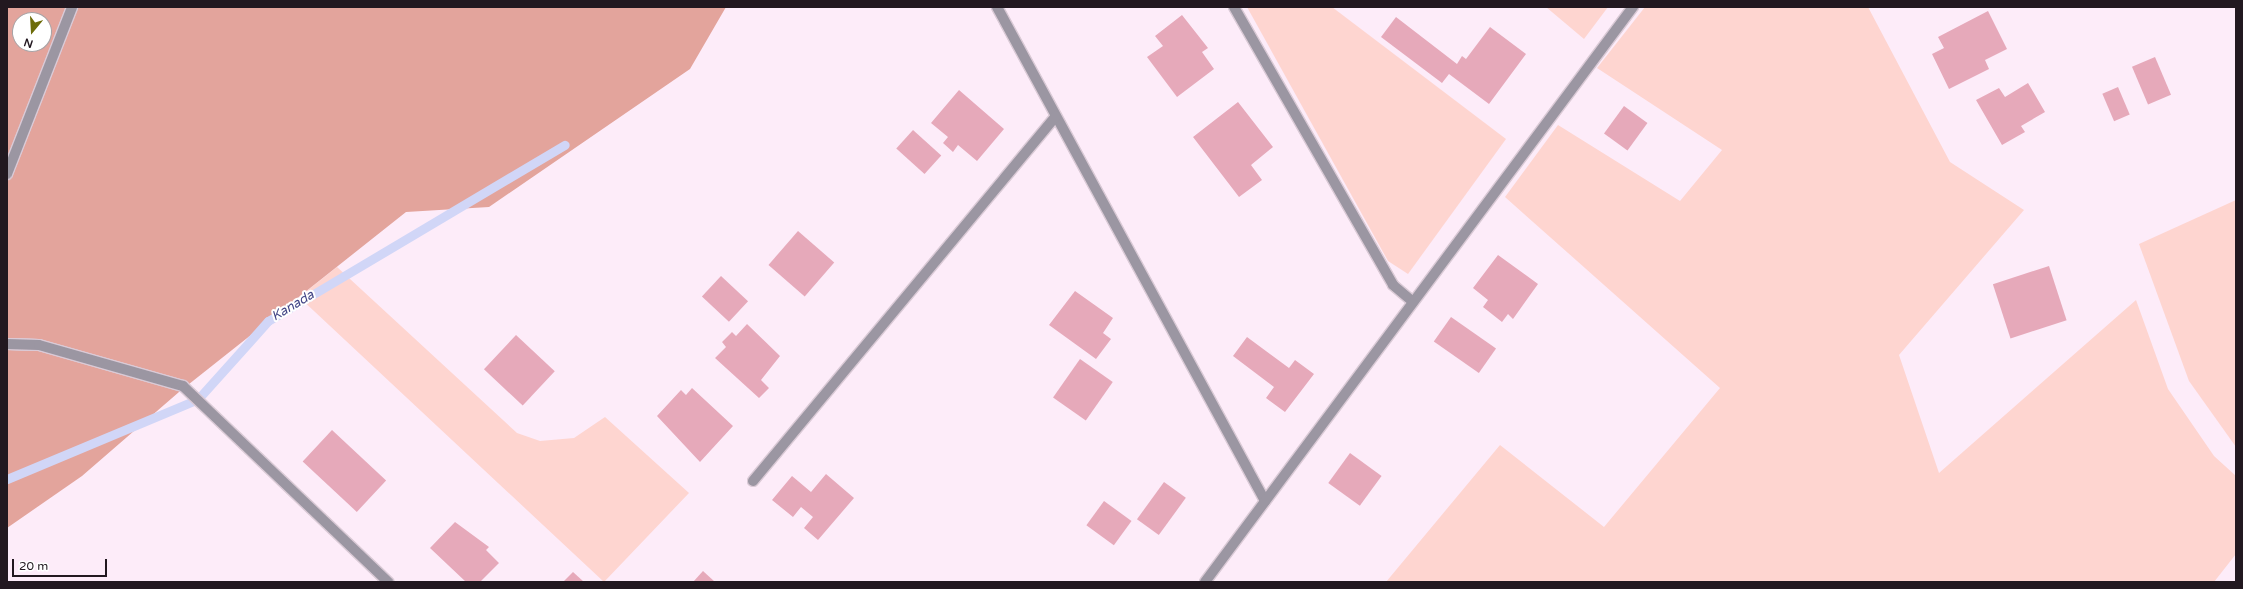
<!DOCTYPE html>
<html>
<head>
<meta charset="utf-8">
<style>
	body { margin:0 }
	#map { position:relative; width:2243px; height:589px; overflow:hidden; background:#fdecf9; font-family:"Varela Round",sans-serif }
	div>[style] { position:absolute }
	.green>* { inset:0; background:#fed5d0 }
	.forest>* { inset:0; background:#e3a49c }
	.stream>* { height:9px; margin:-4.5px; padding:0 4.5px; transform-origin:4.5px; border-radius:4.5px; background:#d1d6f7 }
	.building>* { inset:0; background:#e6a9ba; transform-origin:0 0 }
	.roads { filter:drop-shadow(1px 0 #dacad6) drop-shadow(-1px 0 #dacad6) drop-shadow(0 1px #dacad6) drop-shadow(0 -1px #dacad6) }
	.minor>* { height:10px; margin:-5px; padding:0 5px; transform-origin:5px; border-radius:5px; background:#9b96a2 }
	span { translate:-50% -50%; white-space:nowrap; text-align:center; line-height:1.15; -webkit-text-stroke:4px #fff; paint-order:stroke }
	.water-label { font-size:13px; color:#414485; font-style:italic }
	.frame { position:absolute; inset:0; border:8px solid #221820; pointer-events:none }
	.north { position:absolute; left:12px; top:12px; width:40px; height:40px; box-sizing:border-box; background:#fff; border:1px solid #a7a3a6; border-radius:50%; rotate:198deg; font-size:11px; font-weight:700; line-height:16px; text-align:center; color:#221820 }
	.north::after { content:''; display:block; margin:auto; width:14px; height:18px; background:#6d6c0a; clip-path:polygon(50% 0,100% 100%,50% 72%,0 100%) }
	.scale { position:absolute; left:12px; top:559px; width:95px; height:18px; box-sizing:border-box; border:2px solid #221820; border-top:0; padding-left:5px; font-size:12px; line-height:14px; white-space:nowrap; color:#221820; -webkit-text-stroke:3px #fff; paint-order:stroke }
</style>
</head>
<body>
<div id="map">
	<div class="green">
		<i style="clip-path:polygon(1247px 7px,1332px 7px,1506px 139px,1408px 274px,1388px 261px)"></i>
		<i style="clip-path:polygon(1546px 7px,1608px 7px,1584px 39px)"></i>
		<i style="clip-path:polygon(1645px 7px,1868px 7px,1950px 162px,2024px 210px,1899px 355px,1939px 473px,2136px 300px,2168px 389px,2214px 456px,2236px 476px,2236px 554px,2214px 582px,1386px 582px,1500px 445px,1604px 527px,1720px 388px,1505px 197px,1558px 125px,1680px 201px,1722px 150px,1597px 68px)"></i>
		<i style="clip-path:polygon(2236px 200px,2236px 447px,2189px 381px,2139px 244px)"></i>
		<i style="clip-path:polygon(337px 267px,517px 433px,540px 441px,574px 438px,605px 417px,689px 493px,604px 582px,299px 297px)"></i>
	</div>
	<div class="forest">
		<i style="clip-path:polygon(evenodd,7px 7px,726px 7px,690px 69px,489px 207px,406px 212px,179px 392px,82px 476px,7px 528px,7px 7px,20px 20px,44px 20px,44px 44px,20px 44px,20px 20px)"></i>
	</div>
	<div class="stream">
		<i style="left:7px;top:479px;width:207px;rotate:-22.7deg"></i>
		<i style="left:198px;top:399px;width:105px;rotate:-48.1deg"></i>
		<i style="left:268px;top:321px;width:345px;rotate:-30.7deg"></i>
	</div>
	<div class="building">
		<i style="clip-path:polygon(1988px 11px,2007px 49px,1985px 60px,1989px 69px,1949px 89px,1932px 54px,1944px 48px,1938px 37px)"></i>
		<i style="clip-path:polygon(1182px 15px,1208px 48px,1202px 52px,1214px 69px,1177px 97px,1147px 57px,1163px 46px,1155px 36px)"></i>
		<i style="clip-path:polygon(1396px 17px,1457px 64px,1462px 56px,1466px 59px,1490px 27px,1526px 54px,1489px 104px,1449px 74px,1442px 83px,1381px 37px)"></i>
		<i style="left:2155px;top:57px;width:41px;height:25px;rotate:67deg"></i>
		<i style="clip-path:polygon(2028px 83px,2045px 112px,2021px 126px,2025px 132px,2002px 145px,1976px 100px,1999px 88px,2005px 97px)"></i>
		<i style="left:2118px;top:87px;width:30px;height:17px;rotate:67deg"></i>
		<i style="clip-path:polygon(959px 90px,1004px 129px,977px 161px,958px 145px,953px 152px,943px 143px,948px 137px,931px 123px)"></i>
		<i style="clip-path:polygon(1238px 102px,1273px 147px,1251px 165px,1262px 180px,1239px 197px,1193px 137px)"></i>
		<i style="left:1624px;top:106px;width:29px;height:34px;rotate:36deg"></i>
		<i style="left:913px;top:130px;width:38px;height:25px;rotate:42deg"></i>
		<i style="left:798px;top:231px;width:48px;height:45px;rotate:41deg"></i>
		<i style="clip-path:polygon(1498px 255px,1538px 284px,1513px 319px,1508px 314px,1502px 322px,1483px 307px,1488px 300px,1473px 288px)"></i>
		<i style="left:2049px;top:266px;width:57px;height:59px;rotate:72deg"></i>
		<i style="left:721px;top:276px;width:37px;height:28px;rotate:43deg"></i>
		<i style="clip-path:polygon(1075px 291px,1113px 318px,1103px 333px,1111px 339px,1096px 359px,1049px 325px)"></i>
		<i style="left:1451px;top:317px;width:55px;height:30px;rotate:35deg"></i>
		<i style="clip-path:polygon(747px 324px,780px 356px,761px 380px,769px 388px,759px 398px,715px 358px,726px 347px,722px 342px,732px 332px,736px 336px)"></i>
		<i style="left:516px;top:335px;width:53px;height:47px;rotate:43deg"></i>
		<i style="clip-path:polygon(1247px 337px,1289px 368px,1295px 360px,1314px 374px,1285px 412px,1266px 398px,1274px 387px,1233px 356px)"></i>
		<i style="left:1080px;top:359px;width:40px;height:47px;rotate:35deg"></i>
		<i style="clip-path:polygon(692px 388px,733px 426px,700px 462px,657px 416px,681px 390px,686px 395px)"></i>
		<i style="left:332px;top:430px;width:74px;height:43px;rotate:43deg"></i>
		<i style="left:1350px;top:453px;width:39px;height:37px;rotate:36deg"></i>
		<i style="clip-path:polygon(826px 474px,854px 498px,818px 540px,804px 528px,813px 517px,801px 507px,793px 517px,772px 500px,792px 476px,811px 492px)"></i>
		<i style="left:1164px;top:482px;width:27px;height:46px;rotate:36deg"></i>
		<i style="left:1104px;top:501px;width:34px;height:30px;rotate:36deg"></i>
		<i style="clip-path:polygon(455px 522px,489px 547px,486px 550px,499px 563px,480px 582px,466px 582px,430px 548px)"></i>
		<i style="clip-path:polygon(703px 571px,715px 582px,693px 582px)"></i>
		<i style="clip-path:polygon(573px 572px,584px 582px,563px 582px)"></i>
	</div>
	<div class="roads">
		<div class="minor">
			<i style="left:997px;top:7px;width:562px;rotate:61.52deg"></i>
			<i style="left:1234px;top:7px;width:320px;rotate:60.2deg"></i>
			<i style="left:1393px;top:285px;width:26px;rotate:40deg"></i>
			<i style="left:7px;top:174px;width:179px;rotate:-68.7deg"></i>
			<i style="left:7px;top:344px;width:32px;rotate:2deg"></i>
			<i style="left:39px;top:345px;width:150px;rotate:15.9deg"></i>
			<i style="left:183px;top:386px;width:284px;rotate:43.7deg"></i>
			<i style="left:753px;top:481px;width:474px;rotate:-50.3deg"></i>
			<i style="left:1205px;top:582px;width:717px;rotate:-53.34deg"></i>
		</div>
	</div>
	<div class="water-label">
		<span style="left:293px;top:306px;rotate:-31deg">Kanada</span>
	</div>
	<div class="frame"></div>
	<div class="north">N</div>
	<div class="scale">20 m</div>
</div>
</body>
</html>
